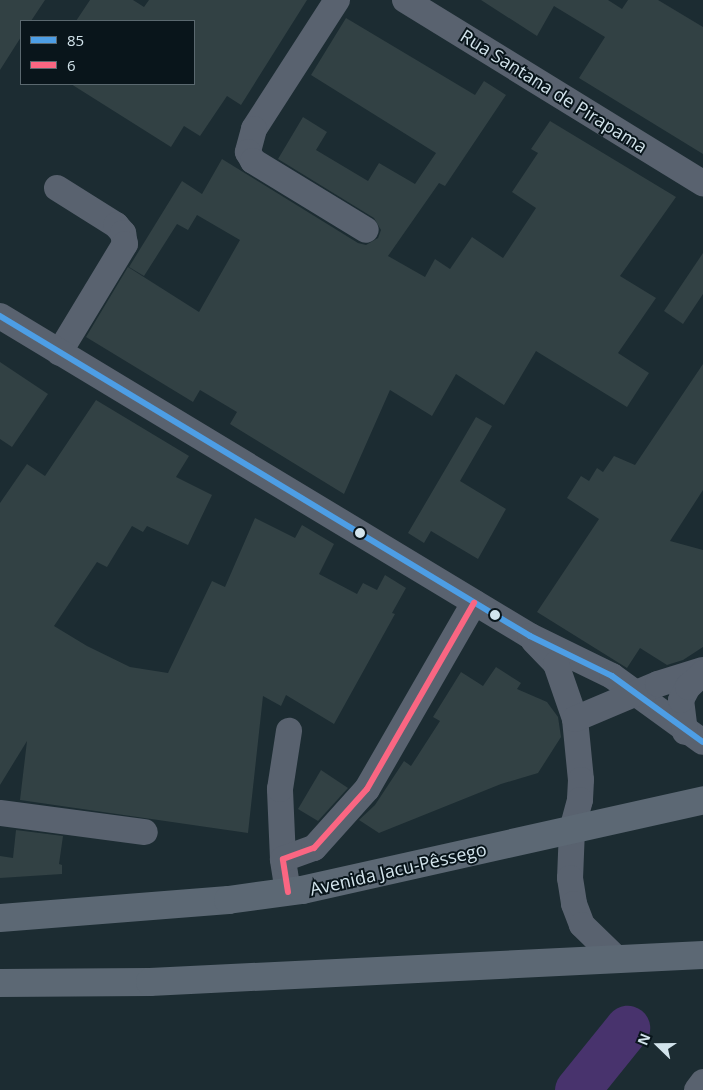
<!DOCTYPE html>
<html>
<head>
<meta charset="utf-8">
<style>
	body { margin:0 }
	#map { position:relative; width:703px; height:1090px; overflow:hidden; background:#1c2c32; font-family:"Open Sans",sans-serif }
	div>[style] { position:absolute }
	.river>* { height:45px; margin:-22.5px; padding:0 22.5px; transform-origin:22.5px; border-radius:22.5px; background:#48336d }
	.building>* { inset:0; background:#324144 }
	.minor>* { height:26px; margin:-13px; padding:0 13px; transform-origin:13px; border-radius:13px; background:#59626f }
	.highway>* { height:28px; margin:-14px; padding:0 14px; transform-origin:14px; border-radius:14px; background:#5c6874 }
	.bus-1>* { height:6px; margin:-3px; padding:0 3px; transform-origin:3px; border-radius:3px; background:#4d9ee5 }
	.bus-2>* { height:6px; margin:-3px; padding:0 3px; transform-origin:3px; border-radius:3px; background:#fa6682 }
	.dots>* { width:14px; height:14px; translate:-50% -50%; box-sizing:border-box; border:2px solid #09151b; border-radius:50% }
	span { translate:-50% -50%; white-space:nowrap; text-align:center; line-height:1.15; -webkit-text-stroke:4px #09151b; paint-order:stroke }
	.street-label { font-size:18px; color:#d3e4ec }
	.legend { position:absolute; left:20px; top:20px; width:175px; height:65px; box-sizing:border-box; background:#09151b; border:1px solid #5a686f; margin:0; padding:6px 9px; list-style:none; font-size:15px; color:#d3e4ec }
	.legend li { display:flex; align-items:center; gap:10px; height:25px }
	.legend b { width:25px; border:1px solid #5a686f }
	.north { position:absolute; left:633px; top:1020px; width:50px; height:50px; -webkit-text-stroke:4px #09151b; paint-order:stroke; rotate:292deg; font-size:14px; font-weight:700; line-height:20px; text-align:center; color:#d3e4ec }
	.north::after { content:''; display:block; margin:auto; width:18px; height:22px; background:#d3e4ec; clip-path:polygon(50% 0,100% 100%,50% 72%,0 100%) }
</style>
</head>
<body>
<div id="map">
	<div class="river">
		<i style="left:577px;top:1090px;width:80px;rotate:-51.1deg"></i>
	</div>
	<div class="building">
		<i style="clip-path:polygon(0 0,45px 0,31px 21px,21px 21px,21px 37px,0 70px)"></i>
		<i style="clip-path:polygon(90px 0,133px 0,144px 7px,149px 0,307px 0,241px 105px,227px 96px,200px 136px,184px 126px,171px 147px,71px 84px,194px 84px,194px 21px,76px 21px)"></i>
		<i style="clip-path:polygon(481px 0,608px 0,622px 9px,628px 0,658px 0,703px 27px,703px 154px,579px 78px,605px 37px,554px 6px,537px 36px)"></i>
		<i style="clip-path:polygon(346px 18px,475px 95px,484px 81px,506px 95px,445px 186px,439px 183px,388px 256px,425px 277px,435px 259px,450px 269px,472px 237px,503px 258px,536px 208px,512px 192px,538px 153px,531px 149px,550px 121px,676px 197px,620px 276px,656px 298px,618px 353px,649px 373px,627px 407px,536px 351px,504px 405px,456px 374px,432px 416px,390px 390px,344px 494px,230px 424px,237px 412px,200px 390px,193px 402px,86px 337px,128px 267px,199px 312px,240px 240px,197px 215px,188px 230px,177px 224px,144px 276px,129px 267px,182px 181px,202px 194px,222px 159px,358px 243px,366px 245px,378px 238px,381px 230px,374px 218px,278px 159px,303px 117px,327px 132px,316px 150px,368px 181px,379px 163px,415px 184px,436px 153px,311px 75px)"></i>
		<i style="clip-path:polygon(703px 253px,703px 294px,683px 324px,664px 311px)"></i>
		<i style="clip-path:polygon(0 362px,48px 394px,12px 447px,0 439px)"></i>
		<i style="clip-path:polygon(703px 364px,703px 490px,670px 541px,703px 550px,703px 647px,683px 660px,667px 665px,640px 648px,627px 668px,537px 612px,599px 519px,567px 498px,581px 476px,589px 481px,597px 468px,603px 472px,614px 456px,635px 465px)"></i>
		<i style="clip-path:polygon(96px 400px,189px 456px,176px 477px,212px 495px,188px 545px,147px 526px,143px 532px,132px 526px,107px 567px,97px 562px,54px 626px,87px 646px,130px 667px,168px 673px,212px 581px,225px 587px,255px 518px,295px 538px,302px 525px,334px 544px,319px 574px,357px 594px,363px 583px,377px 590px,385px 575px,406px 588px,392px 613px,395px 614px,334px 724px,286px 695px,281px 706px,263px 696px,248px 833px,20px 800px,27px 741px,0 785px,0 503px,27px 464px,45px 476px)"></i>
		<i style="clip-path:polygon(476px 417px,492px 426px,460px 481px,506px 509px,478px 559px,431px 531px,424px 543px,408px 533px)"></i>
		<i style="clip-path:polygon(496px 667px,521px 683px,517px 689px,547px 702px,558px 717px,561px 737px,538px 773px,501px 784px,379px 833px,359px 820px,375px 805px,404px 761px,411px 766px,440px 721px,433px 717px,461px 672px,483px 686px)"></i>
		<i style="clip-path:polygon(321px 770px,348px 788px,318px 821px,298px 809px)"></i>
		<i style="clip-path:polygon(16px 830px,63px 836px,59px 864px,62px 865px,62px 874px,0 878px,0 856px,13px 858px)"></i>
	</div>
	<div class="minor">
		<i style="left:337px;top:0;width:153px;rotate:122.8deg"></i>
		<i style="left:254px;top:129px;width:24px;rotate:105deg"></i>
		<i style="left:248px;top:152px;width:10px;rotate:61deg"></i>
		<i style="left:253px;top:161px;width:132px;rotate:31.4deg"></i>
		<i style="left:405px;top:0;width:350px;rotate:31.6deg"></i>
		<i style="left:57px;top:188px;width:70px;rotate:32.1deg"></i>
		<i style="left:116px;top:225px;width:11px;rotate:49deg"></i>
		<i style="left:123px;top:233px;width:11px;rotate:80deg"></i>
		<i style="left:125px;top:244px;width:127px;rotate:121.2deg"></i>
		<i style="left:0;top:316px;width:619px;rotate:31.12deg"></i>
		<i style="left:530px;top:636px;width:91px;rotate:26deg"></i>
		<i style="left:612px;top:676px;width:112px;rotate:36deg"></i>
		<i style="left:534px;top:641px;width:32px;rotate:46deg"></i>
		<i style="left:556px;top:664px;width:58px;rotate:70.9deg"></i>
		<i style="left:575px;top:719px;width:61px;rotate:84.4deg"></i>
		<i style="left:581px;top:780px;width:20px;rotate:93deg"></i>
		<i style="left:580px;top:800px;width:30px;rotate:105deg"></i>
		<i style="left:572px;top:829px;width:49px;rotate:92.3deg"></i>
		<i style="left:570px;top:878px;width:26px;rotate:81deg"></i>
		<i style="left:574px;top:904px;width:22px;rotate:69deg"></i>
		<i style="left:582px;top:925px;width:50px;rotate:44.2deg"></i>
		<i style="left:575px;top:719px;width:90px;rotate:-22.9deg"></i>
		<i style="left:658px;top:684px;width:47px;rotate:-17.3deg"></i>
		<i style="left:685px;top:732px;width:32px;rotate:-97deg"></i>
		<i style="left:681px;top:700px;width:15px;rotate:-62deg"></i>
		<i style="left:688px;top:687px;width:21px;rotate:-43deg"></i>
		<i style="left:0;top:813px;width:146px;rotate:7.5deg"></i>
		<i style="left:283px;top:859px;width:70px;rotate:-92.5deg"></i>
		<i style="left:280px;top:789px;width:59px;rotate:-81.2deg"></i>
		<i style="left:288px;top:892px;width:33px;rotate:-99deg"></i>
		<i style="left:283px;top:859px;width:33px;rotate:-20deg"></i>
		<i style="left:314px;top:848px;width:79px;rotate:-48.1deg"></i>
		<i style="left:367px;top:789px;width:215px;rotate:-60.1deg"></i>
		<i style="left:697px;top:1090px;width:10px;rotate:-53deg"></i>
	</div>
	<div class="highway">
		<i style="left:0;top:918px;width:229px;rotate:-4.5deg"></i>
		<i style="left:228px;top:900px;width:75px;rotate:-7.7deg"></i>
		<i style="left:302px;top:890px;width:411px;rotate:-12.6deg"></i>
		<i style="left:0;top:983px;width:150px;rotate:-0.4deg"></i>
		<i style="left:150px;top:982px;width:554px;rotate:-2.8deg"></i>
	</div>
	<div class="bus-1">
		<i style="left:0;top:316px;width:619px;rotate:31.12deg"></i>
		<i style="left:530px;top:636px;width:91px;rotate:26deg"></i>
		<i style="left:612px;top:676px;width:112px;rotate:36deg"></i>
	</div>
	<div class="bus-2">
		<i style="left:288px;top:892px;width:33px;rotate:-99deg"></i>
		<i style="left:283px;top:859px;width:33px;rotate:-20deg"></i>
		<i style="left:314px;top:848px;width:79px;rotate:-48.1deg"></i>
		<i style="left:367px;top:789px;width:215px;rotate:-60.1deg"></i>
	</div>
	<div class="dots">
		<i style="left:360px;top:533px;background:#d3e4ec"></i>
		<i style="left:495px;top:615px;background:#d3e4ec"></i>
	</div>
	<div class="street-label">
		<span style="left:554px;top:91px;rotate:32deg">Rua Santana de Pirapama</span>
		<span style="left:398px;top:869px;rotate:-13deg">Avenida Jacu-Pêssego</span>
	</div>
	<ul class="legend">
	<li><b style="height:6px;background:#4d9ee5"></b>85</li>
	<li><b style="height:6px;background:#fa6682"></b>6</li>
	</ul>
	<div class="north">N</div>
</div>
</body>
</html>
